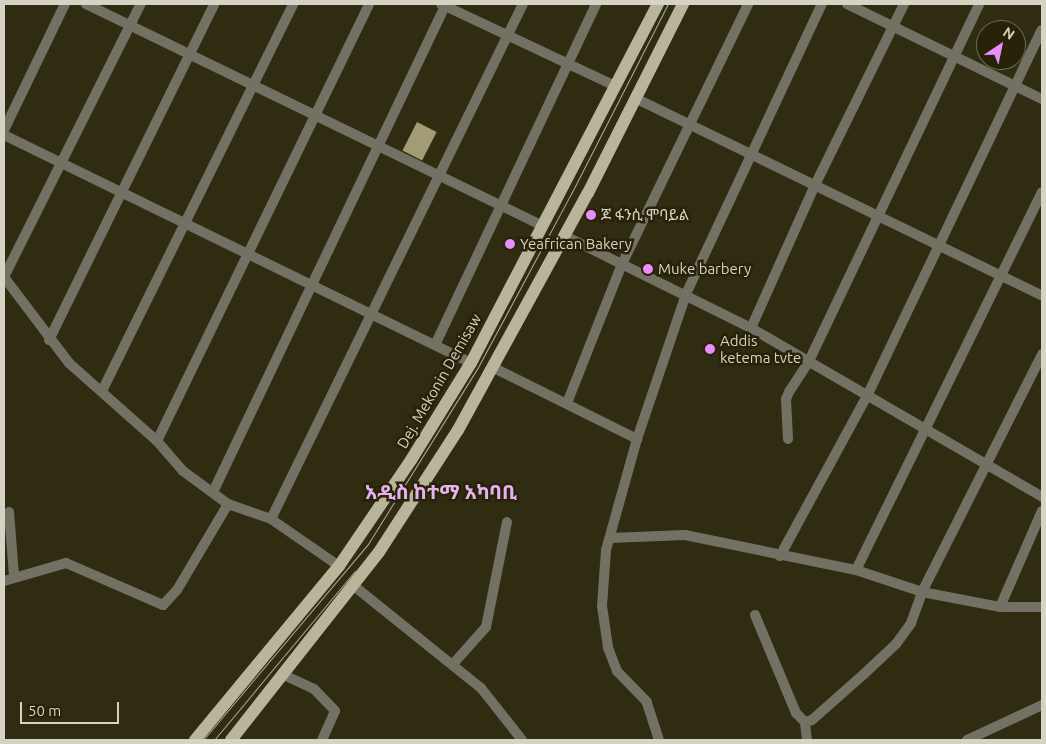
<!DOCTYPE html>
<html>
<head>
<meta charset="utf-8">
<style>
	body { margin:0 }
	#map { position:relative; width:1046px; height:744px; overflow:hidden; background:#302c12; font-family:Ubuntu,"Noto Sans Ethiopic",sans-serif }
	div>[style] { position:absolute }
	.building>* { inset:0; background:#a29c76; transform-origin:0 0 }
	.street>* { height:10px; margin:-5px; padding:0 5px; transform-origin:5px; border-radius:5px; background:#727164 }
	.primary>* { height:12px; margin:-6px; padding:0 6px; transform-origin:6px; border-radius:6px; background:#b9b59b }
	.tram>* { height:1px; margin:-0.5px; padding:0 0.5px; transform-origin:0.5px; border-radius:0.5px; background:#afad9b }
	.dots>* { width:14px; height:14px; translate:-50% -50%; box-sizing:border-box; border:2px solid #272208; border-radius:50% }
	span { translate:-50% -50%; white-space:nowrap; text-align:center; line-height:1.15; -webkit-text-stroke:5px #272208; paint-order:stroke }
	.poi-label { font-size:15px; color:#d5d3c4 }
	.left { translate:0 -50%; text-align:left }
	.street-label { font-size:15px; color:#d5d3c4 }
	.district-label { font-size:20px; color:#e5b2f0; font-weight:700 }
	.frame { position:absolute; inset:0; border:5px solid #d5d3c4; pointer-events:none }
	.north { position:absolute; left:976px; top:20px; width:50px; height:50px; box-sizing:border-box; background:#272208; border:1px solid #6d6953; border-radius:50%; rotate:34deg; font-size:14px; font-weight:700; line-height:20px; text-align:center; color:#d5d3c4 }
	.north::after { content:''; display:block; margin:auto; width:18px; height:22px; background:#ea8dfd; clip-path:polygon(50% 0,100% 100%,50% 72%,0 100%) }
	.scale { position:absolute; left:20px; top:702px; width:99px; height:22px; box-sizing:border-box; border:2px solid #d5d3c4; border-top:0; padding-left:6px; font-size:15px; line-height:18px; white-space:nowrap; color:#d5d3c4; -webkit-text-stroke:4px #272208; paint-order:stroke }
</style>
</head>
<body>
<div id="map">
	<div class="building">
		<i style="left:417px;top:122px;width:22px;height:32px;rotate:27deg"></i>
	</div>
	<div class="street">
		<i style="left:86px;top:4px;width:508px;rotate:25.91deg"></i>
		<i style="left:441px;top:4px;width:192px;rotate:25.2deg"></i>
		<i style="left:847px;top:4px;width:217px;rotate:26deg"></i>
		<i style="left:635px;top:98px;width:453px;rotate:25.9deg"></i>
		<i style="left:4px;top:130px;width:140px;rotate:-64.2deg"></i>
		<i style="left:4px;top:135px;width:520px;rotate:26.02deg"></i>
		<i style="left:565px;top:236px;width:208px;rotate:26.3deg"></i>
		<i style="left:751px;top:328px;width:337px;rotate:30.1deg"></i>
		<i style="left:4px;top:277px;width:108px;rotate:52.9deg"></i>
		<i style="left:69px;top:363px;width:118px;rotate:41.6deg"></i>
		<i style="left:157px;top:441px;width:40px;rotate:49deg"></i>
		<i style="left:183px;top:471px;width:56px;rotate:36.3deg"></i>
		<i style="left:228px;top:504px;width:46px;rotate:19.2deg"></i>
		<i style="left:271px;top:519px;width:83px;rotate:34.7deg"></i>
		<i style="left:4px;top:277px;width:305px;rotate:-63.4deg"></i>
		<i style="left:751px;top:328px;width:157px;rotate:-65.9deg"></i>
		<i style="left:815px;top:185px;width:202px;rotate:-63.8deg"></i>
		<i style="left:49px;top:340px;width:374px;rotate:-63.8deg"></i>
		<i style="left:435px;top:345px;width:377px;rotate:-64.7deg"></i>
		<i style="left:494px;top:368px;width:160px;rotate:26.4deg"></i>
		<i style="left:102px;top:391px;width:432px;rotate:-63.7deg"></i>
		<i style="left:567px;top:403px;width:149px;rotate:-68.4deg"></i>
		<i style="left:622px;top:264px;width:289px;rotate:-64.1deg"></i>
		<i style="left:788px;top:439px;width:40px;rotate:-92.9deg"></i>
		<i style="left:786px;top:399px;width:8px;rotate:-67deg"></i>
		<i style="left:789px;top:392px;width:37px;rotate:-57deg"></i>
		<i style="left:809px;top:361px;width:395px;rotate:-64.5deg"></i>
		<i style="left:157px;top:441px;width:486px;rotate:-64.1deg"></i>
		<i style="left:213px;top:492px;width:541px;rotate:-64.48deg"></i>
		<i style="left:9px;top:512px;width:64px;rotate:85.5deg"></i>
		<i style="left:271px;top:519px;width:573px;rotate:-63.93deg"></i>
		<i style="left:610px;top:538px;width:75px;rotate:-2.3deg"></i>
		<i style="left:685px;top:535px;width:175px;rotate:11.6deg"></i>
		<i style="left:856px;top:570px;width:70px;rotate:18.4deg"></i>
		<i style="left:922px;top:592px;width:79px;rotate:10.9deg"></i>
		<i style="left:1000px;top:607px;width:42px"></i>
		<i style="left:780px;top:556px;width:184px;rotate:-61.5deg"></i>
		<i style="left:868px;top:394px;width:403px;rotate:-64.5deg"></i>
		<i style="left:856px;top:570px;width:421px;rotate:-63.8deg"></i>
		<i style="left:4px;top:581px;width:65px;rotate:-16.2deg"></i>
		<i style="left:66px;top:563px;width:106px;rotate:23.4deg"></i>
		<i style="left:163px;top:605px;width:21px;rotate:-47deg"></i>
		<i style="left:177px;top:590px;width:100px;rotate:-59.3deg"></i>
		<i style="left:354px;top:586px;width:163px;rotate:38.8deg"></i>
		<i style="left:481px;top:688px;width:66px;rotate:51.7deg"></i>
		<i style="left:1000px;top:607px;width:105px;rotate:-66.4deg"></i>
		<i style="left:755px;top:615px;width:106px;rotate:67.3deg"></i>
		<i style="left:796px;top:713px;width:13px;rotate:45deg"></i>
		<i style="left:805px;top:722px;width:18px;rotate:84deg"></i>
		<i style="left:453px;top:664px;width:50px;rotate:-48.3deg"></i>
		<i style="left:486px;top:627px;width:107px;rotate:-78.7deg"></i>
		<i style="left:284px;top:675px;width:33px;rotate:25deg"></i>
		<i style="left:314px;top:689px;width:30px;rotate:46deg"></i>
		<i style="left:335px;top:711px;width:32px;rotate:114deg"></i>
		<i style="left:805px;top:722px;width:7px;rotate:-16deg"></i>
		<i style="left:812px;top:720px;width:69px;rotate:-41.5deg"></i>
		<i style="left:864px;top:674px;width:44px;rotate:-43.2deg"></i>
		<i style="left:896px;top:644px;width:26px;rotate:-54deg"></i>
		<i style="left:911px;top:623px;width:33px;rotate:-70deg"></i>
		<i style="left:922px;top:592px;width:267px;rotate:-63.2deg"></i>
		<i style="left:659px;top:740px;width:40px;rotate:-108deg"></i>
		<i style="left:647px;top:702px;width:43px;rotate:-134.1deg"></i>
		<i style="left:617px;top:671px;width:26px;rotate:-111deg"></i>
		<i style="left:608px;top:647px;width:41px;rotate:-98.3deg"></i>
		<i style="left:602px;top:606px;width:56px;rotate:-85.9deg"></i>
		<i style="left:606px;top:550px;width:115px;rotate:-74.4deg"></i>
		<i style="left:637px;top:439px;width:153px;rotate:-71.3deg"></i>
		<i style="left:686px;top:294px;width:320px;rotate:-64.9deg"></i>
		<i style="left:967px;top:740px;width:83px;rotate:-25deg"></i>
	</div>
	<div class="primary">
		<i style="left:195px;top:740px;width:226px;rotate:-50.4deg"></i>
		<i style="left:339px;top:566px;width:128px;rotate:-55.8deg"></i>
		<i style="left:411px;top:460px;width:114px;rotate:-58.3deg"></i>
		<i style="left:471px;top:363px;width:405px;rotate:-62.5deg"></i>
		<i style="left:231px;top:740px;width:239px;rotate:-51.8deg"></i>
		<i style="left:379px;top:552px;width:145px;rotate:-57.1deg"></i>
		<i style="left:458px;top:430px;width:270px;rotate:-61.3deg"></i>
		<i style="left:588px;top:193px;width:212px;rotate:-63.3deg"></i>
	</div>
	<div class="tram">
		<i style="left:203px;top:740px;width:256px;rotate:-49.9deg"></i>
		<i style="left:368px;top:544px;width:206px;rotate:-58.1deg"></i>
		<i style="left:477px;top:369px;width:199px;rotate:-61.8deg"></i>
		<i style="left:571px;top:194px;width:213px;rotate:-63deg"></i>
		<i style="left:214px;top:740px;width:220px;rotate:-50.2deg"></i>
	</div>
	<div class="dots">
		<i style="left:591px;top:215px;background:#ea8dfd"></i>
		<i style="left:510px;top:244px;background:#ea8dfd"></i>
		<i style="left:648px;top:269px;background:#ea8dfd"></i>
		<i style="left:710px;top:349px;background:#ea8dfd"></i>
	</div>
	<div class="poi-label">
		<span class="left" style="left:601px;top:215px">ጆ ፋንሲ ሞባይል</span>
		<span class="left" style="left:520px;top:244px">Yeafrican Bakery</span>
		<span class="left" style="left:658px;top:269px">Muke barbery</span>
		<span class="left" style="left:720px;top:349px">Addis<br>ketema tvte</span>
	</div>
	<div class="street-label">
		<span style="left:439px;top:381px;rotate:-60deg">Dej. Mekonin Demisaw</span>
	</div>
	<div class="district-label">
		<span style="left:441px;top:491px">አዲስ ከተማ አካባቢ</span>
	</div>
	<div class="frame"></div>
	<div class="north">N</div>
	<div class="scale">50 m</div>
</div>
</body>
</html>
